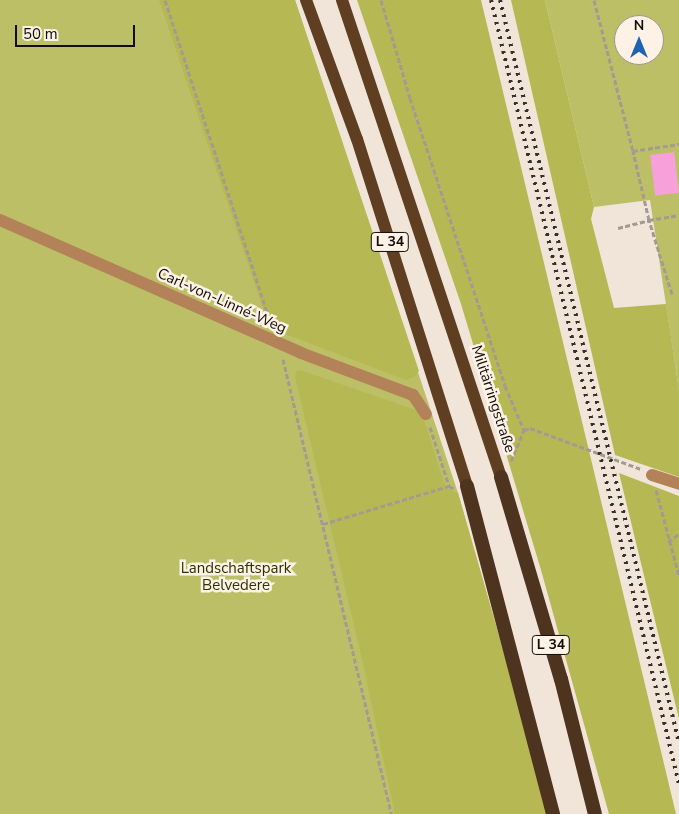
<!DOCTYPE html>
<html>
<head>
<meta charset="utf-8">
<style>
	body { margin:0 }
	#map { position:relative; width:679px; height:814px; overflow:hidden; background:#f1e4d9; font-family:"Nunito Sans",sans-serif }
	div>[style] { position:absolute }
	.green>* { inset:0; background:#bdbf67 }
	.forest>* { inset:0; background:#b6b853 }
	.building>* { inset:0; background:#f7a1db; transform-origin:0 0 }
	.path>* { height:3px; margin-top:-1.5px; transform-origin:0; background:repeating-linear-gradient(90deg,#a49a92 0 5px,transparent 0 7.5px) }
	.minor>* { height:12px; margin:-6px; padding:0 6px; transform-origin:6px; border-radius:6px; background:#b38258 }
	.primary>* { height:12px; margin:-6px; padding:0 6px; transform-origin:6px; border-radius:6px; background:#5f3e21 }
	.trunk>* { height:14px; margin:-7px; padding:0 7px; transform-origin:7px; border-radius:7px; background:#4e341e }
	.rail>* { height:4px; margin-top:-2px; transform-origin:0; background:repeating-linear-gradient(90deg,#36302b 0 2.5px,transparent 0 7.5px) }
	span { translate:-50% -50%; white-space:nowrap; text-align:center; line-height:1.15; -webkit-text-stroke:5px #fef2e6; paint-order:stroke }
	.shield-label span { padding:1px 4px; background:#fef2e6; border:1px solid; border-radius:4px; -webkit-text-stroke-width:0 }
	.shield-label { font-size:14px; color:#110d09; font-weight:700 }
	.street-label { font-size:15px; color:#110d09 }
	.park-label { font-size:15px; color:#2f2f03 }
	.north { position:absolute; left:614px; top:15px; width:50px; height:50px; box-sizing:border-box; background:#fef2e6; border:1px solid #9f968e; border-radius:50%; rotate:0deg; font-size:14px; font-weight:700; line-height:20px; text-align:center; color:#110d09 }
	.north::after { content:''; display:block; margin:auto; width:18px; height:22px; background:#1d64b4; clip-path:polygon(50% 0,100% 100%,50% 72%,0 100%) }
	.scale { position:absolute; left:15px; top:25px; width:120px; height:22px; box-sizing:border-box; border:2px solid #110d09; border-top:0; padding-left:6px; font-size:15px; line-height:18px; white-space:nowrap; color:#110d09; -webkit-text-stroke:4px #fef2e6; paint-order:stroke }
</style>
</head>
<body>
<div id="map">
	<div class="green">
		<i style="clip-path:polygon(0 0,295px 0,458px 493px,550px 814px,0 814px)"></i>
		<i style="clip-path:polygon(evenodd,545px 0,679px 0,679px 390px,650px 200px,594px 207px,545px 0,624px 25px,654px 25px,654px 55px,624px 55px,624px 25px)"></i>
	</div>
	<div class="forest">
		<i style="clip-path:polygon(159px 0,295px 0,419px 371px,414px 377px,406px 380px,280px 332px,272px 335px)"></i>
		<i style="clip-path:polygon(357px 0,481px 0,676px 814px,609px 814px,541px 570px,461px 304px)"></i>
		<i style="clip-path:polygon(511px 0,545px 0,594px 207px,591px 219px,614px 308px,666px 304px,679px 390px,679px 477px,615px 455px)"></i>
		<i style="clip-path:polygon(300px 370px,416px 410px,425px 423px,446px 488px,458px 493px,550px 814px,395px 814px,362px 659px,295px 377px,296px 371px)"></i>
		<i style="clip-path:polygon(619px 473px,679px 496px,679px 719px)"></i>
	</div>
	<div class="building">
		<i style="left:674px;top:152px;width:41px;height:24px;rotate:83deg"></i>
	</div>
	<div class="path">
		<i style="left:165px;top:0;width:342px;rotate:71.9deg"></i>
		<i style="left:381px;top:0;width:102px;rotate:73.5deg"></i>
		<i style="left:410px;top:98px;width:303px;rotate:71.7deg"></i>
		<i style="left:505px;top:386px;width:48px;rotate:66.6deg"></i>
		<i style="left:594px;top:0;width:156px;rotate:75.5deg"></i>
		<i style="left:633px;top:151px;width:47px;rotate:-8.7deg"></i>
		<i style="left:618px;top:228px;width:32px;rotate:-14deg"></i>
		<i style="left:649px;top:220px;width:71px;rotate:-103.1deg"></i>
		<i style="left:672px;top:294px;width:77px;rotate:-107.3deg"></i>
		<i style="left:649px;top:220px;width:30px;rotate:-9deg"></i>
		<i style="left:283px;top:359px;width:468px;rotate:76.6deg"></i>
		<i style="left:430px;top:427px;width:62px;rotate:72.1deg"></i>
		<i style="left:449px;top:486px;width:7px;rotate:27deg"></i>
		<i style="left:511px;top:461px;width:34px;rotate:-67deg"></i>
		<i style="left:524px;top:430px;width:6px;rotate:-18deg"></i>
		<i style="left:530px;top:428px;width:118px;rotate:20.3deg"></i>
		<i style="left:656px;top:490px;width:88px;rotate:74.9deg"></i>
		<i style="left:323px;top:524px;width:132px;rotate:-16.8deg"></i>
		<i style="left:668px;top:542px;width:14px;rotate:-36deg"></i>
	</div>
	<div class="minor">
		<i style="left:0;top:220px;width:329px;rotate:23.8deg"></i>
		<i style="left:301px;top:353px;width:120px;rotate:20.6deg"></i>
		<i style="left:413px;top:395px;width:23px;rotate:56deg"></i>
		<i style="left:652px;top:475px;width:28px;rotate:18deg"></i>
	</div>
	<div class="primary">
		<i style="left:306px;top:0;width:148px;rotate:69.9deg"></i>
		<i style="left:357px;top:139px;width:364px;rotate:72.4deg"></i>
		<i style="left:342px;top:0;width:503px;rotate:71.57deg"></i>
	</div>
	<div class="trunk">
		<i style="left:501px;top:477px;width:211px;rotate:73.5deg"></i>
		<i style="left:561px;top:679px;width:139px;rotate:75.9deg"></i>
		<i style="left:467px;top:486px;width:339px;rotate:75.3deg"></i>
	</div>
	<div class="rail">
		<i style="left:491px;top:0;width:806px;rotate:76.52deg"></i>
		<i style="left:500px;top:0;width:764px;rotate:76.45deg"></i>
	</div>
	<div class="shield-label">
		<span style="left:390px;top:242px">L 34</span>
		<span style="left:551px;top:645px">L 34</span>
	</div>
	<div class="street-label">
		<span style="left:222px;top:301px;rotate:24deg">Carl-von-Linné-Weg</span>
		<span style="left:493px;top:399px;rotate:72deg">Militärringstraße</span>
	</div>
	<div class="park-label">
		<span style="left:236px;top:577px">Landschaftspark<br>Belvedere</span>
	</div>
	<div class="north">N</div>
	<div class="scale">50 m</div>
</div>
</body>
</html>
